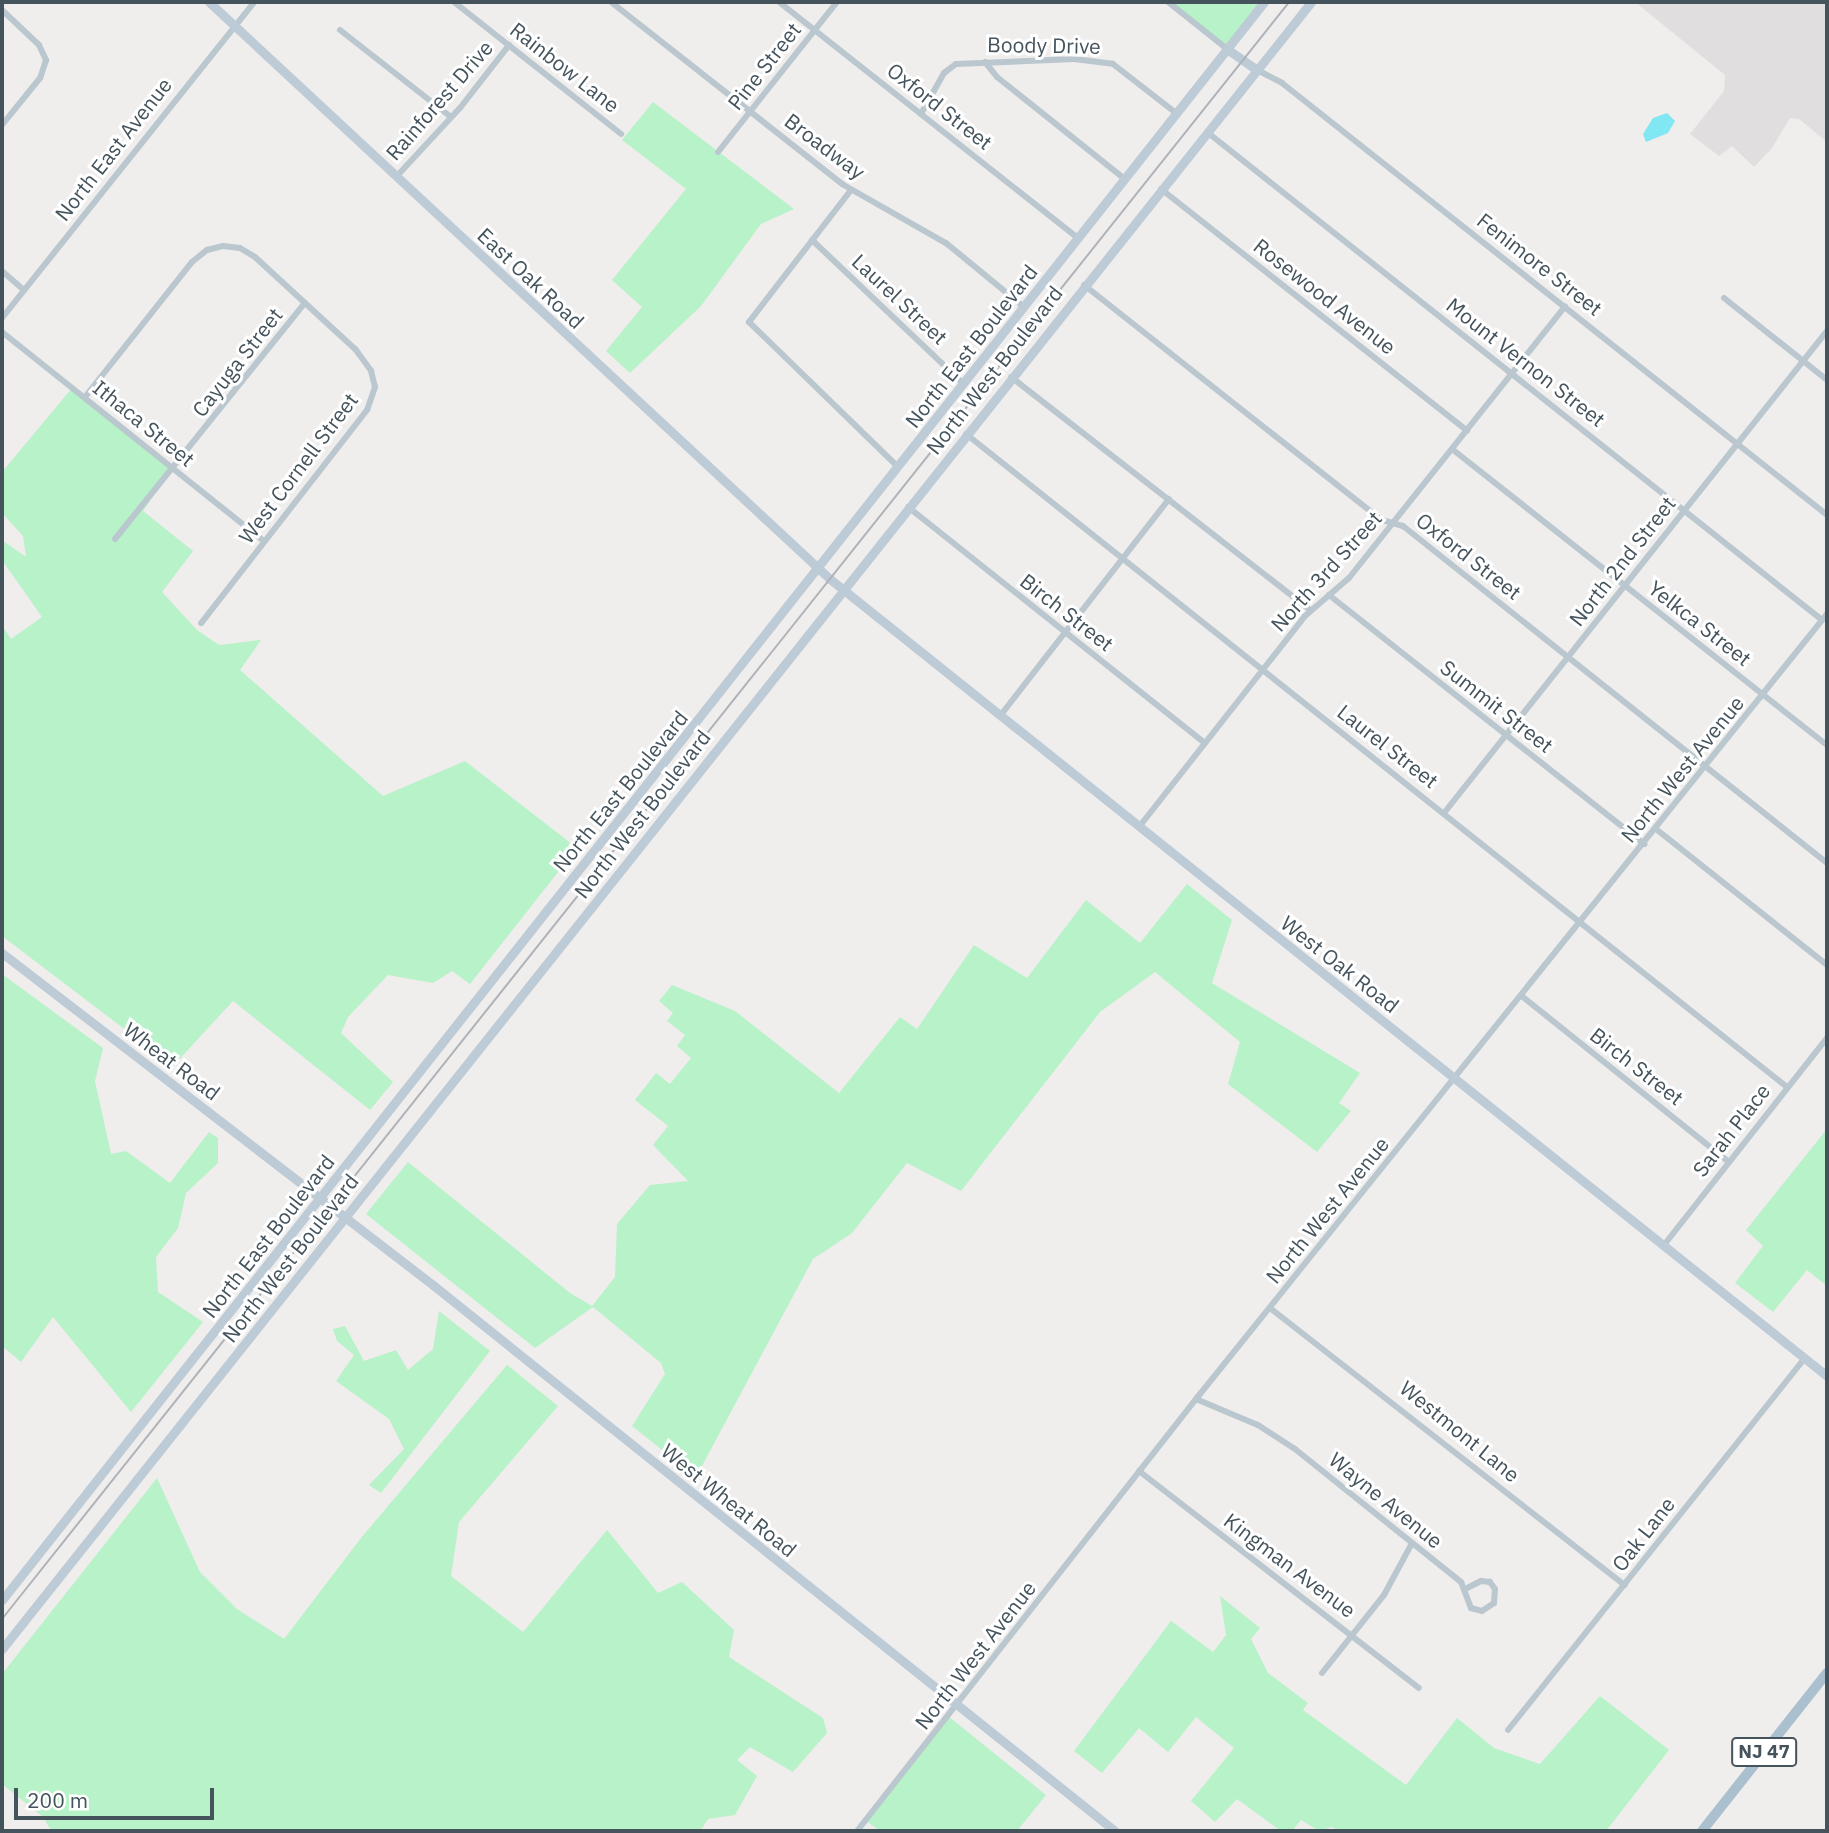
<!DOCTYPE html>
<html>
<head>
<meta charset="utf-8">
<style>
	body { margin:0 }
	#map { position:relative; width:1829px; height:1833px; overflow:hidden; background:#f0eded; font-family:"IBM Plex Sans",sans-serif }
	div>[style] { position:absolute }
	.education>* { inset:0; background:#e1dedf }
	.green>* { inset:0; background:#b7f2c8 }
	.water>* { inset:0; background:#81e7f2 }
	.street>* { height:6px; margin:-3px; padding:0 3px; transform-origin:3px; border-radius:3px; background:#bac7ce }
	.secondary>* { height:9px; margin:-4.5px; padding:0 4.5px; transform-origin:4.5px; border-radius:4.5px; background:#bccbd6 }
	.primary>* { height:10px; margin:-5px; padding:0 5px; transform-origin:5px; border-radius:5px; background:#aac0cf }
	.rail>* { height:2px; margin:-1px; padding:0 1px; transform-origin:1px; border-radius:1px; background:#afb3b8 }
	span { translate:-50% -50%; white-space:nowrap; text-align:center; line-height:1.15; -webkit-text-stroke:6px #fff; paint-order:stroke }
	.shield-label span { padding:2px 5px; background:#fff; border:2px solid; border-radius:5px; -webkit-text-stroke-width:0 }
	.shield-label { font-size:19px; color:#44535c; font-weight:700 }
	.street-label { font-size:21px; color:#44535c }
	.frame { position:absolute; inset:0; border:4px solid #44535c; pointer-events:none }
	.scale { position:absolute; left:14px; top:1788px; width:200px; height:32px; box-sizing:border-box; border:4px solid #44535c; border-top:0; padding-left:9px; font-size:21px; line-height:24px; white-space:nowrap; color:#44535c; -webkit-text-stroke:5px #fff; paint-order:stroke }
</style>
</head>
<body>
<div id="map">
	<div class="education">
		<i style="clip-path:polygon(1635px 2px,1827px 2px,1827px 142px,1799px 119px,1790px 118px,1772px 148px,1754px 167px,1732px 146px,1719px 156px,1690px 134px,1724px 91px,1725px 75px)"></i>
	</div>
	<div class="green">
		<i style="clip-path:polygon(1169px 2px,1264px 2px,1227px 49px)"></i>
		<i style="clip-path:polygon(653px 102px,794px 209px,761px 224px,701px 306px,630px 373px,606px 351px,642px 307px,612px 280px,686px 189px,622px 140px)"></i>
		<i style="clip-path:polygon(72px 388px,173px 468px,143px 511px,193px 551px,162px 592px,197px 630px,219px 645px,261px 640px,240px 670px,383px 796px,465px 761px,577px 848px,470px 984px,452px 971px,433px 983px,388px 975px,348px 1017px,341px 1033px,393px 1082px,370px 1110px,233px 1001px,173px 1066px,2px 936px,2px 625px,11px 639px,42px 617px,2px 560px,2px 540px,26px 557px,23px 536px,2px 513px,2px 472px)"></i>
		<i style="clip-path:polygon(1187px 884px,1232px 920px,1212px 983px,1360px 1073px,1339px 1103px,1351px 1111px,1317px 1152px,1228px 1084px,1240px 1042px,1155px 972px,1100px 1012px,961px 1191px,907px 1163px,852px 1233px,813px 1259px,696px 1477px,632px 1426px,665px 1374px,661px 1363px,593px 1307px,535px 1348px,366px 1214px,408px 1162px,570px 1293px,592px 1306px,615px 1277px,617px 1224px,650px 1185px,688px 1181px,653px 1145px,668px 1126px,635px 1100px,656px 1073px,670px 1084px,691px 1058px,677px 1046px,685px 1035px,667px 1021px,673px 1013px,659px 1001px,672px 985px,735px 1011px,839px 1093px,900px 1017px,917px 1029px,974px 945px,1027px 978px,1086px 900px,1140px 943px)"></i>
		<i style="clip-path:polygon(2px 974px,103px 1048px,95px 1081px,111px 1154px,126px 1151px,170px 1183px,209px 1132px,218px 1138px,218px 1163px,186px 1193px,178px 1228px,156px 1257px,158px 1292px,203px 1322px,131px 1412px,53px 1317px,21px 1362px,2px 1346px)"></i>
		<i style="clip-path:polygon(1827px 1129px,1827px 1286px,1807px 1270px,1773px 1312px,1735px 1283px,1763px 1246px,1746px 1230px)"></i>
		<i style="clip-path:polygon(439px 1311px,490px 1351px,381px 1493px,369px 1485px,404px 1449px,389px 1419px,336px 1381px,354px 1355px,337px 1341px,333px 1329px,345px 1326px,364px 1361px,396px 1350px,408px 1370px,433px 1349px)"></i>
		<i style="clip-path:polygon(507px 1365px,558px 1406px,459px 1522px,451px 1576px,523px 1632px,607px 1530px,658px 1593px,682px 1582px,734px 1630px,729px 1657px,823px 1718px,827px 1733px,793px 1772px,750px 1747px,737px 1760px,757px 1776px,735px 1815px,708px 1819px,700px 1831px,52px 1831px,42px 1816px,2px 1784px,2px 1674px,157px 1478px,200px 1572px,237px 1609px,284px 1639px,361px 1538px)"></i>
		<i style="clip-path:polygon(1220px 1596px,1260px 1628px,1251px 1639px,1268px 1673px,1308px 1703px,1303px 1710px,1406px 1785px,1457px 1718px,1494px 1748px,1540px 1764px,1600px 1696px,1669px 1750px,1606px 1831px,1339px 1831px,1332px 1827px,1319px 1831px,1301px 1820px,1292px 1831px,1281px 1831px,1237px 1799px,1215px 1822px,1191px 1801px,1234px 1748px,1196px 1717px,1168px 1752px,1139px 1728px,1102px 1773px,1074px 1751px,1171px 1621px,1213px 1652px,1226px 1635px)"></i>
		<i style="clip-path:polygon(948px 1716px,1046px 1795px,1017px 1831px,880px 1831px,865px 1820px)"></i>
	</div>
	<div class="water">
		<i style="clip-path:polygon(1667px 113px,1675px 121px,1668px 133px,1646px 142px,1643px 134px,1653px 118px)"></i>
	</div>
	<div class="street">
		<i style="left:454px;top:2px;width:213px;rotate:38.3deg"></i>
		<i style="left:611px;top:2px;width:294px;rotate:38.2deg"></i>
		<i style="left:842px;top:184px;width:120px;rotate:29.6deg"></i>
		<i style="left:946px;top:243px;width:101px;rotate:39.4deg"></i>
		<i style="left:779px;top:2px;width:381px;rotate:38.3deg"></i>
		<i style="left:1168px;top:2px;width:75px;rotate:38.5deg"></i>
		<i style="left:2px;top:10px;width:51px;rotate:43.4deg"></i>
		<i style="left:39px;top:45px;width:17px;rotate:65deg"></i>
		<i style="left:46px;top:60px;width:19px;rotate:108deg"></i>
		<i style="left:40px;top:78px;width:60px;rotate:129deg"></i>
		<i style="left:340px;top:30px;width:141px;rotate:38.1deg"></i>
		<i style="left:985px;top:62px;width:19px;rotate:51deg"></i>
		<i style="left:997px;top:77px;width:164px;rotate:38.6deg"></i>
		<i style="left:1257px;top:70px;width:28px;rotate:27deg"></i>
		<i style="left:1282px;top:83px;width:695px;rotate:38.4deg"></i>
		<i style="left:921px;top:114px;width:47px;rotate:-60.7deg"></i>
		<i style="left:944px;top:73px;width:15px;rotate:-37deg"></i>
		<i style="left:956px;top:64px;width:118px;rotate:-2.4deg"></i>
		<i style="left:1074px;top:59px;width:39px;rotate:7deg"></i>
		<i style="left:1113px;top:64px;width:80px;rotate:37.9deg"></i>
		<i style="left:1207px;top:132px;width:785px;rotate:38.43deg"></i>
		<i style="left:718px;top:152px;width:191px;rotate:-51.6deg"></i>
		<i style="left:396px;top:177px;width:94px;rotate:-47.2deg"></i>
		<i style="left:460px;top:108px;width:80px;rotate:-52.1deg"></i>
		<i style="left:1161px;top:189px;width:390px;rotate:38.3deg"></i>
		<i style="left:851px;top:190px;width:167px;rotate:127.7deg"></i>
		<i style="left:749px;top:322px;width:208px;rotate:44.2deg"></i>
		<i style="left:812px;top:240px;width:209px;rotate:43.5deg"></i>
		<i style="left:2px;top:271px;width:29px;rotate:41deg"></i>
		<i style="left:1084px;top:285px;width:380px;rotate:38.3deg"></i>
		<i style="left:1382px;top:520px;width:22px;rotate:16deg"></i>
		<i style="left:1403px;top:526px;width:542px;rotate:38.48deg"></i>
		<i style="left:1724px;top:298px;width:132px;rotate:38.5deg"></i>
		<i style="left:2px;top:318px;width:404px;rotate:-51.4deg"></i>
		<i style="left:2px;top:332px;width:335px;rotate:38.6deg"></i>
		<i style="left:1011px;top:377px;width:379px;rotate:37.9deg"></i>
		<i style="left:85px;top:397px;width:172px;rotate:-51.6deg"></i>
		<i style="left:192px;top:262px;width:19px;rotate:-39deg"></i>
		<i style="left:207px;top:250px;width:16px;rotate:-14deg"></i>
		<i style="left:223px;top:246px;width:17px;rotate:7deg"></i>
		<i style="left:240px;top:248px;width:17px;rotate:31deg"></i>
		<i style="left:255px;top:257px;width:137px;rotate:42.6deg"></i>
		<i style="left:356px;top:350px;width:26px;rotate:54deg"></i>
		<i style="left:371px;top:371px;width:16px;rotate:76deg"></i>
		<i style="left:375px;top:387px;width:24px;rotate:109deg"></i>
		<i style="left:367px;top:410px;width:270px;rotate:127.9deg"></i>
		<i style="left:966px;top:434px;width:1049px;rotate:38.5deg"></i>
		<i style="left:1452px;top:449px;width:478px;rotate:38.3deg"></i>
		<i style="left:908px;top:507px;width:379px;rotate:38.5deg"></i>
		<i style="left:115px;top:539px;width:303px;rotate:-51.2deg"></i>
		<i style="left:1329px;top:595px;width:402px;rotate:38.3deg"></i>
		<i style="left:1000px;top:716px;width:275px;rotate:-52.1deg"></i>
		<i style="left:1444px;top:813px;width:616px;rotate:-51.53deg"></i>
		<i style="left:1139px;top:827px;width:268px;rotate:-51.8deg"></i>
		<i style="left:1305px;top:616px;width:58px;rotate:-40.8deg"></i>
		<i style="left:1349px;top:578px;width:347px;rotate:-51.5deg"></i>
		<i style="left:1656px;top:829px;width:218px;rotate:38.5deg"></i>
		<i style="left:1523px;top:997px;width:264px;rotate:38.7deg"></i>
		<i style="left:1664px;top:1245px;width:263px;rotate:-51.8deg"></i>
		<i style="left:1270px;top:1308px;width:450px;rotate:38deg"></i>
		<i style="left:1196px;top:1399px;width:67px;rotate:22.8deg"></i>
		<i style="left:1258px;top:1425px;width:44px;rotate:33deg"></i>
		<i style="left:1295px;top:1449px;width:213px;rotate:38.7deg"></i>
		<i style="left:1461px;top:1582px;width:28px;rotate:69deg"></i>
		<i style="left:1471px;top:1608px;width:11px;rotate:15deg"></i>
		<i style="left:1482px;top:1611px;width:14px;rotate:-34deg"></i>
		<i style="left:1494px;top:1603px;width:14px;rotate:-86deg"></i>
		<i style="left:1495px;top:1589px;width:9px;rotate:-126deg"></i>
		<i style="left:1490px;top:1582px;width:9px;rotate:-174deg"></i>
		<i style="left:1481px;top:1581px;width:16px;rotate:153deg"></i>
		<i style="left:1139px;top:1471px;width:354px;rotate:37.8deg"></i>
		<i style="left:1322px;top:1673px;width:100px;rotate:-51.5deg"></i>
		<i style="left:1384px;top:1595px;width:59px;rotate:-61.7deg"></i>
		<i style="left:1508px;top:1730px;width:476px;rotate:-51.4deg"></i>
		<i style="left:857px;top:1831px;width:549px;rotate:-51.88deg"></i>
		<i style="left:1196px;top:1399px;width:1007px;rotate:-51.21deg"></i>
	</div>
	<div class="secondary">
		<i style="left:209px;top:2px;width:848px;rotate:42.9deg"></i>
		<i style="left:830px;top:579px;width:1276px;rotate:38.64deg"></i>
		<i style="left:1227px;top:49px;width:37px;rotate:35deg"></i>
		<i style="left:2px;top:953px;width:544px;rotate:37.61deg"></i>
		<i style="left:433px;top:1285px;width:874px;rotate:38.68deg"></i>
		<i style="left:2px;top:1600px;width:2036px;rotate:-51.7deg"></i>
		<i style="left:2px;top:1649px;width:2104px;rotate:-51.52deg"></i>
	</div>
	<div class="primary">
		<i style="left:1702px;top:1831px;width:201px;rotate:-51.7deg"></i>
	</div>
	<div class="rail">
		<i style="left:2px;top:1619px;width:2067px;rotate:-51.48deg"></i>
	</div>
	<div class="shield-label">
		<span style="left:1764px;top:1752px">NJ 47</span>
	</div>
	<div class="street-label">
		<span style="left:1044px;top:45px;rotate:1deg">Boody Drive</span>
		<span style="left:764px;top:66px;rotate:-52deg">Pine Street</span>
		<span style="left:565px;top:67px;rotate:38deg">Rainbow Lane</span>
		<span style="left:439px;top:100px;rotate:-49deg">Rainforest Drive</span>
		<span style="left:940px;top:106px;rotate:38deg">Oxford Street</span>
		<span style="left:825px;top:146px;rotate:37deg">Broadway</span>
		<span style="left:113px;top:149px;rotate:-52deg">North East Avenue</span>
		<span style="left:1540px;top:264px;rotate:38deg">Fenimore Street</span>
		<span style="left:531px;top:278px;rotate:43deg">East Oak Road</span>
		<span style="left:1325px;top:296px;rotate:38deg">Rosewood Avenue</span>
		<span style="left:900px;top:299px;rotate:43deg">Laurel Street</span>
		<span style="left:971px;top:346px;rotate:-52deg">North East Boulevard</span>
		<span style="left:237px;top:362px;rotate:-52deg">Cayuga Street</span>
		<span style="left:1526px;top:362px;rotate:38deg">Mount Vernon Street</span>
		<span style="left:994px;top:370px;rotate:-52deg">North West Boulevard</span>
		<span style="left:144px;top:423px;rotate:39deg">Ithaca Street</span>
		<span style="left:298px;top:468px;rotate:-53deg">West Cornell Street</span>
		<span style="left:1469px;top:556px;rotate:38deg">Oxford Street</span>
		<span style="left:1622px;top:561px;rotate:-52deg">North 2nd Street</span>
		<span style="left:1326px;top:571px;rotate:-48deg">North 3rd Street</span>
		<span style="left:1067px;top:612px;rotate:38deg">Birch Street</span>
		<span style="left:1700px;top:623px;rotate:38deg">Yelkca Street</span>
		<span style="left:1497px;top:706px;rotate:38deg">Summit Street</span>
		<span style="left:1388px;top:746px;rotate:38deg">Laurel Street</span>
		<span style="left:1682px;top:769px;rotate:-51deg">North West Avenue</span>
		<span style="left:620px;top:791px;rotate:-51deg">North East Boulevard</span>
		<span style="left:642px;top:814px;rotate:-52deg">North West Boulevard</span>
		<span style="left:1340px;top:964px;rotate:38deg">West Oak Road</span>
		<span style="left:172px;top:1061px;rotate:37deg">Wheat Road</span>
		<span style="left:1637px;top:1066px;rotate:38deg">Birch Street</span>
		<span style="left:1731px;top:1130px;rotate:-52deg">Sarah Place</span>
		<span style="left:1327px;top:1210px;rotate:-51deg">North West Avenue</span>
		<span style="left:268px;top:1236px;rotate:-52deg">North East Boulevard</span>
		<span style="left:290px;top:1258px;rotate:-52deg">North West Boulevard</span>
		<span style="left:1460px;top:1431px;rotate:39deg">Westmont Lane</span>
		<span style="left:729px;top:1500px;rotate:39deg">West Wheat Road</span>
		<span style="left:1386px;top:1500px;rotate:39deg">Wayne Avenue</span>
		<span style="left:1643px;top:1534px;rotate:-52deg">Oak Lane</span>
		<span style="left:1290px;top:1565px;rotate:37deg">Kingman Avenue</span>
		<span style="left:975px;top:1655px;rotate:-52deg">North West Avenue</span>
	</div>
	<div class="frame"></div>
	<div class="scale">200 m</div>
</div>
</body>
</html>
